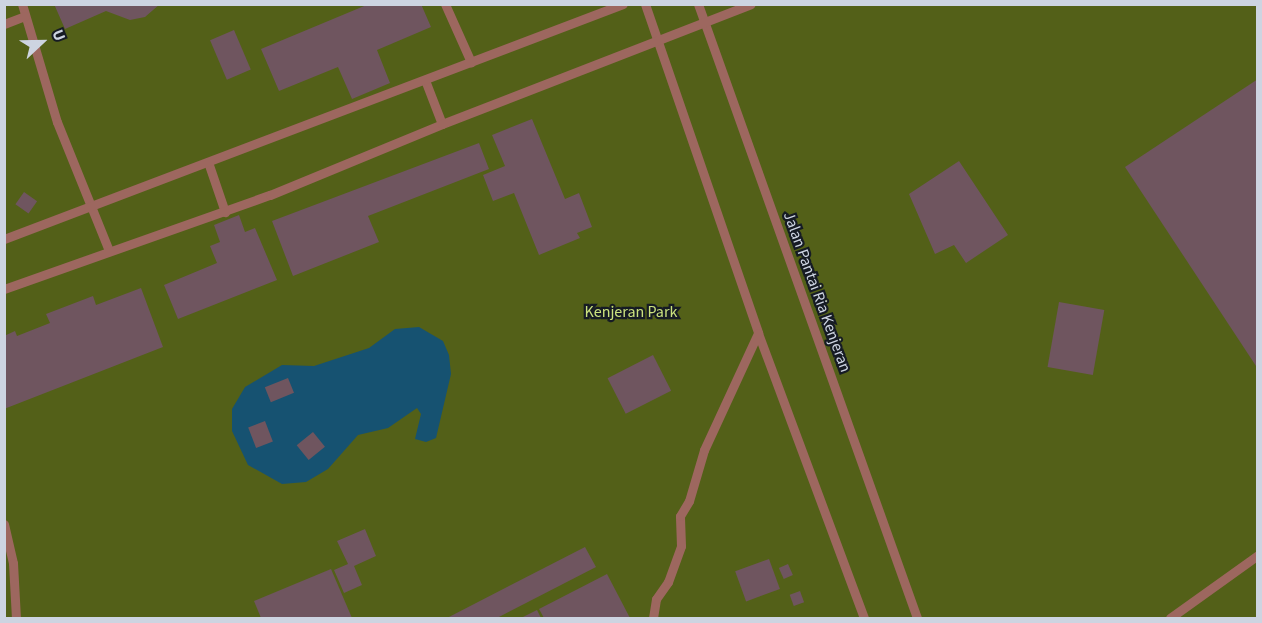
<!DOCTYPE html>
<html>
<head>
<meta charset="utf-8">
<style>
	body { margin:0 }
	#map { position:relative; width:1262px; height:623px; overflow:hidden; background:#293447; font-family:"Source Sans 3",sans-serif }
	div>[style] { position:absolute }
	.green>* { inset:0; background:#536018 }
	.water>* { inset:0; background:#165271 }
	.building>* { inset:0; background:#6f555f; transform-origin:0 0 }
	.lane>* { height:9px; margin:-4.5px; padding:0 4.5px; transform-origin:4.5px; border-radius:4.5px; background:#9d675f }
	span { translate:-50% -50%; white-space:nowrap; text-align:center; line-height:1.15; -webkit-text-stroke:4.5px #161b24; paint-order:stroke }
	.street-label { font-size:16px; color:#cdd4e1 }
	.park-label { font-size:16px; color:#cbe27e }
	.frame { position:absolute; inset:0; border:6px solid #cdd4e1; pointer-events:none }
	.north { position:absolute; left:12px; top:12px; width:60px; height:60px; -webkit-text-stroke:4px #161b24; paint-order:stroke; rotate:68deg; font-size:16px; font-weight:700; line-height:24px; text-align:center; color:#cdd4e1 }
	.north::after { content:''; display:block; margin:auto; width:21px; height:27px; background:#cdd4e1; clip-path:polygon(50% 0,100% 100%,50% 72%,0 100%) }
</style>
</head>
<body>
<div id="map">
	<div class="green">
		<i style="clip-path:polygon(4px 5px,1257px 5px,1258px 555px,1248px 562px,1257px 563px,1257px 618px,5px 618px)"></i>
	</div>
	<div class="water">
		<i style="clip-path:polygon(419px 327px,443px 341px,449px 355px,451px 374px,436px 438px,426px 442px,415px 439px,421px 414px,417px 408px,388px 428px,358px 435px,328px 469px,306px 482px,282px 484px,248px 465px,232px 431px,232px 409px,245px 387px,282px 365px,314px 366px,369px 348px,395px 329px)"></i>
	</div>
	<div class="building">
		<i style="clip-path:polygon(54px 4px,160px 4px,145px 17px,130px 20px,106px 11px,65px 29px)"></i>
		<i style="clip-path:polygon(369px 4px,421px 4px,431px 27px,377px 50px,390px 83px,352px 99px,338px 67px,279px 91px,261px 49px)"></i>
		<i style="left:234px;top:30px;width:43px;height:26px;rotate:67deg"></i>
		<i style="clip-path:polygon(1258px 79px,1258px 369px,1125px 167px)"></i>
		<i style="clip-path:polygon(532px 119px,565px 199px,579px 193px,592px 227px,577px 233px,580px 238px,539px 255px,514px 193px,493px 201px,483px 175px,505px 166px,492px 135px)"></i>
		<i style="clip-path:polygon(479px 143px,489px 169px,368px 216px,379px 242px,293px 276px,272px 221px)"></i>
		<i style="clip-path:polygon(959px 161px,1008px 235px,966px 263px,954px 245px,935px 254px,909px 194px)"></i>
		<i style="left:24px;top:192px;width:16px;height:15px;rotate:35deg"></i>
		<i style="clip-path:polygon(239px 215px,245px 232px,255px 228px,277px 280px,178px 319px,164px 285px,217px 263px,210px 246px,220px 242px,214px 225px)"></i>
		<i style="clip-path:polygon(141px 288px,163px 347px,4px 409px,4px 336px,15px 331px,17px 336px,50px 323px,46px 314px,93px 296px,96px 305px)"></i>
		<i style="left:1059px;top:302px;width:46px;height:66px;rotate:10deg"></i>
		<i style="left:653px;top:355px;width:40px;height:51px;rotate:63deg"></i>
		<i style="left:288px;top:378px;width:16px;height:25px;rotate:68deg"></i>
		<i style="left:265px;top:421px;width:22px;height:18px;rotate:69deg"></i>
		<i style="left:313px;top:432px;width:19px;height:21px;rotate:51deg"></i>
		<i style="clip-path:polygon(365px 529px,376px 556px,354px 566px,362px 585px,344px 593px,334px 570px,348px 564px,337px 541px)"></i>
		<i style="clip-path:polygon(585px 547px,596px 567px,497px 618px,447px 618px)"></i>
		<i style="left:769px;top:559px;width:32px;height:36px;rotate:70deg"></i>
		<i style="left:788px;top:564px;width:12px;height:10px;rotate:66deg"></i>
		<i style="clip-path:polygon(331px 569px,352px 618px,261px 618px,254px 601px)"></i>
		<i style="clip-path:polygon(607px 574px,630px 618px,544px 618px,539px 609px)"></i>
		<i style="left:800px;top:591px;width:12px;height:11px;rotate:70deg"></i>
		<i style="clip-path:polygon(537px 610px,541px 618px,521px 618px)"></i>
	</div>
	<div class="lane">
		<i style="left:22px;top:4px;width:123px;rotate:73.5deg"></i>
		<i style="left:57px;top:122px;width:139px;rotate:68deg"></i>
		<i style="left:445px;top:4px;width:64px;rotate:65.9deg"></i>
		<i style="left:645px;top:4px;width:348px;rotate:71deg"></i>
		<i style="left:758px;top:333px;width:304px;rotate:69.6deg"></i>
		<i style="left:698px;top:4px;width:652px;rotate:70.37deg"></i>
		<i style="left:4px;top:24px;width:22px;rotate:-21deg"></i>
		<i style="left:425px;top:80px;width:47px;rotate:68.9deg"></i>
		<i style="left:208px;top:162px;width:53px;rotate:71.2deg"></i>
		<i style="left:4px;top:239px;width:662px;rotate:-20.79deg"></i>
		<i style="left:4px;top:289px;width:282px;rotate:-19.5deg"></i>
		<i style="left:270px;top:195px;width:186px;rotate:-22.4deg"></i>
		<i style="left:442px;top:124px;width:331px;rotate:-21.2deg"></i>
		<i style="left:4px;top:524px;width:40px;rotate:77deg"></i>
		<i style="left:13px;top:563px;width:55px;rotate:86.9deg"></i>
		<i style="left:653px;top:618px;width:19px;rotate:-81deg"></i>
		<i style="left:656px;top:599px;width:21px;rotate:-55deg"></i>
		<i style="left:668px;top:582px;width:38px;rotate:-70deg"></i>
		<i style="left:681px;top:546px;width:30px;rotate:-92deg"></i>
		<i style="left:680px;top:516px;width:17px;rotate:-59deg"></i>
		<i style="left:689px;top:501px;width:53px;rotate:-73.6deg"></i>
		<i style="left:704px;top:450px;width:129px;rotate:-65.2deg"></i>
		<i style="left:1170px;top:618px;width:108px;rotate:-35.6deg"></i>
	</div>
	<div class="street-label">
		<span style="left:817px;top:292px;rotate:70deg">Jalan Pantai Ria Kenjeran</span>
	</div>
	<div class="park-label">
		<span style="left:631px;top:312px">Kenjeran Park</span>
	</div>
	<div class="frame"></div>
	<div class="north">U</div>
</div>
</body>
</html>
